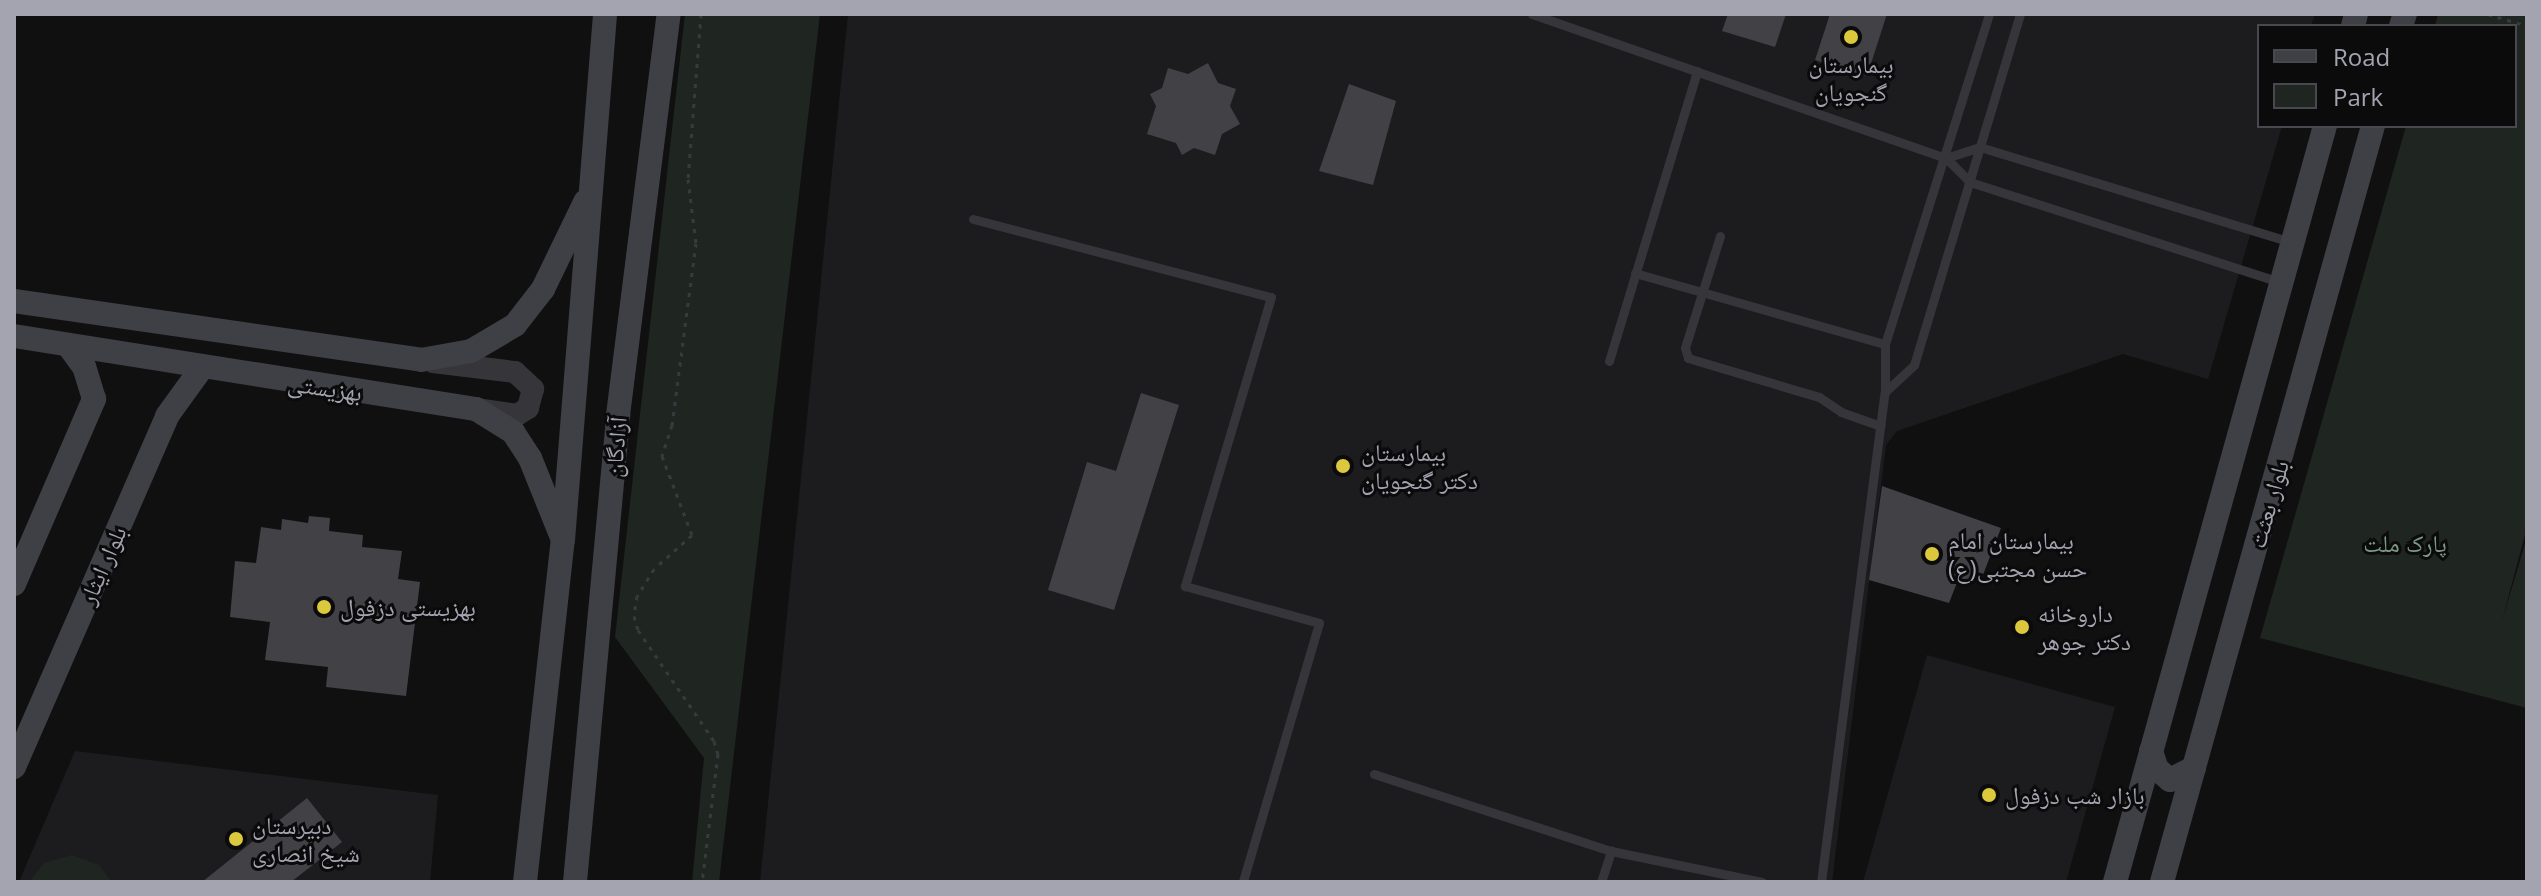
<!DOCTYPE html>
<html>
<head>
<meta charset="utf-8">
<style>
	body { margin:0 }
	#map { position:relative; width:2541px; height:896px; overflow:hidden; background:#101011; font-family:"Open Sans","Noto Naskh Arabic",sans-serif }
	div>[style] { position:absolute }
	.built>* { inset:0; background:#1c1c1e }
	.green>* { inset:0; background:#1f2521 }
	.building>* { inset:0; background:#424246 }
	.path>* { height:3px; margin-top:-1.5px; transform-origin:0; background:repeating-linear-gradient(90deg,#393a3e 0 4px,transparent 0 10px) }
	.service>* { height:9px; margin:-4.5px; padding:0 4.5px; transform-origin:4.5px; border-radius:4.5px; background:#36363a }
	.tertiary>* { height:22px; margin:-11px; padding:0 11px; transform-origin:11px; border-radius:11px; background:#36363a }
	.secondary>* { height:24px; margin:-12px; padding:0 12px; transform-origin:12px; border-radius:12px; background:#3f4045 }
	.dots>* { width:22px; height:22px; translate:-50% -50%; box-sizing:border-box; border:4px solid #0b0b0c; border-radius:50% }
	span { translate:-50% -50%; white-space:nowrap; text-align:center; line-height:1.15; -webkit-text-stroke:6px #0b0b0c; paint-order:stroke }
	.poi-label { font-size:24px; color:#a3a4b0 }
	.left { translate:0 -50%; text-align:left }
	.street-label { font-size:24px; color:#a3a4b0 }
	.park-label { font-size:24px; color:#7b9983 }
	.frame { position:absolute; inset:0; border:16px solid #a3a4b0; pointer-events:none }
	.legend { position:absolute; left:2257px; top:24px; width:260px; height:104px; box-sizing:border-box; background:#0b0b0c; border:2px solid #48484e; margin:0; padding:10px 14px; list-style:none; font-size:24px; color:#a3a4b0 }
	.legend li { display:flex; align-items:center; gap:16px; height:40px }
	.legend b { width:40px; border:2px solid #48484e }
</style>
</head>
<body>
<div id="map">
	<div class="built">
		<i style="clip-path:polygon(848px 14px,2315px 14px,2311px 26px,2259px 26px,2259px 126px,2282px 126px,2208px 379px,2123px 354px,1897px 431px,1886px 445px,1832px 882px,760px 882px)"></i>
		<i style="clip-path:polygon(1927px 655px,2115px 707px,2066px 882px,1863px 882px)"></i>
		<i style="clip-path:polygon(75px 751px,438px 795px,430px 882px,19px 882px)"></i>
	</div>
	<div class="green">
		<i style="clip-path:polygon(685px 14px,820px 14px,719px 882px,692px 882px,704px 758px,615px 637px)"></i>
		<i style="clip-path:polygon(2438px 14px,2527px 14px,2527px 527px,2502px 621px,2527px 537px,2527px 708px,2260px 638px,2406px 126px,2515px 126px,2515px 26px,2435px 26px)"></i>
		<i style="clip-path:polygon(72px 855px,99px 865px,112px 882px,29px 882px,44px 863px)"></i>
	</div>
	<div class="building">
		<i style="clip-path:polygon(1728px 14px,1786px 14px,1775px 47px,1722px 31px)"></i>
		<i style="clip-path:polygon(1830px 14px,1887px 14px,1867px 76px,1815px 60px)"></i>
		<i style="clip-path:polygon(1208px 63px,1218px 83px,1236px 89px,1230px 106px,1240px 124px,1222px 134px,1215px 155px,1194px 148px,1182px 155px,1176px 143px,1147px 134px,1156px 106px,1150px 94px,1162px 88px,1168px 68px,1188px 74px)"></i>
		<i style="clip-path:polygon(1349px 84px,1396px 101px,1373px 185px,1319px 171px)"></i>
		<i style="clip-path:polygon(1141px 393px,1179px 405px,1114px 610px,1048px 590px,1087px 462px,1116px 471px)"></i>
		<i style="clip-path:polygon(1882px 486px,2001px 528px,1981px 580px,1958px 580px,1949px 603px,1869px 580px)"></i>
		<i style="clip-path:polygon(309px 516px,330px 518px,329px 531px,363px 535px,362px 547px,402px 551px,398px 579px,420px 582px,406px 696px,326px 687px,328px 667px,265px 660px,270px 622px,230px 617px,235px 561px,256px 563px,261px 527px,281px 530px,282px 519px,308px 523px)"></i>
		<i style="clip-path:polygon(307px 798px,342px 842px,291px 882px,202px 882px)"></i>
	</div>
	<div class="path">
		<i style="left:701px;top:14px;width:166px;rotate:94.5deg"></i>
		<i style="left:688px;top:179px;width:64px;rotate:82.9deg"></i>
		<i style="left:696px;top:243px;width:184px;rotate:97.5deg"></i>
		<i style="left:672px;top:425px;width:33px;rotate:108deg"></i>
		<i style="left:662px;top:456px;width:85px;rotate:69.2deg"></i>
		<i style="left:692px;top:535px;width:51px;rotate:138.2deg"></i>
		<i style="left:654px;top:569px;width:32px;rotate:122deg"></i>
		<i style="left:637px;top:596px;width:20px;rotate:99deg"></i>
		<i style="left:634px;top:616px;width:15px;rotate:74deg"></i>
		<i style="left:638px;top:630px;width:135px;rotate:55.6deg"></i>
		<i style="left:714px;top:741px;width:14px;rotate:73deg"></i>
		<i style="left:718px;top:754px;width:129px;rotate:97.1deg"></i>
		<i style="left:2488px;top:14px;width:41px;rotate:17.1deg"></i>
	</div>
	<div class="service">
		<i style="left:1532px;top:14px;width:438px;rotate:19.2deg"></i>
		<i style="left:1946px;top:158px;width:34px;rotate:45deg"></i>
		<i style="left:1970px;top:182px;width:325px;rotate:17.9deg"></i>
		<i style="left:1946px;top:158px;width:36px;rotate:-18deg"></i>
		<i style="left:1980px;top:147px;width:325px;rotate:17deg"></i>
		<i style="left:973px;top:219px;width:308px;rotate:14.7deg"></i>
		<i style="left:1271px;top:297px;width:302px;rotate:106.6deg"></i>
		<i style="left:1185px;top:586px;width:139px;rotate:15.4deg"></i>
		<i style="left:1319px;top:623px;width:270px;rotate:106.4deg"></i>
		<i style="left:1720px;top:236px;width:117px;rotate:107.4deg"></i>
		<i style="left:1685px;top:348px;width:10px;rotate:73deg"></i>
		<i style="left:1688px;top:358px;width:137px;rotate:16.6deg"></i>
		<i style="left:1819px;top:397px;width:27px;rotate:34deg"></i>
		<i style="left:1841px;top:412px;width:42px;rotate:19.3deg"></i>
		<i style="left:1635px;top:273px;width:260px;rotate:15.9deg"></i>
		<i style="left:1609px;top:361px;width:303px;rotate:-73.1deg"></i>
		<i style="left:1885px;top:392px;width:40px;rotate:-43deg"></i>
		<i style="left:1914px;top:365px;width:367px;rotate:-73.2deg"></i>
		<i style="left:1374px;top:774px;width:249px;rotate:18deg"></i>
		<i style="left:1611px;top:851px;width:154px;rotate:11.6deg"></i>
		<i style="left:1601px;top:882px;width:33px;rotate:-72deg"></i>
		<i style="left:1821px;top:882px;width:494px;rotate:-82.6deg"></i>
		<i style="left:1885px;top:392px;width:48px;rotate:-90deg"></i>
		<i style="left:1885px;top:344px;width:346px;rotate:-72.5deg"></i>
	</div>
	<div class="tertiary">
		<i style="left:433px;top:362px;width:83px;rotate:7deg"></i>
		<i style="left:515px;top:372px;width:25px;rotate:43deg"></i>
		<i style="left:533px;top:389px;width:20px;rotate:105deg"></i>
		<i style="left:528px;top:408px;width:13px;rotate:148deg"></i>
		<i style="left:517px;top:415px;width:40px;rotate:-171.5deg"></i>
	</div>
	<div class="secondary">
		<i style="left:2353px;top:26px;width:12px;rotate:-76deg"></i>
		<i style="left:2401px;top:26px;width:13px;rotate:-72deg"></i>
		<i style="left:14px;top:301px;width:411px;rotate:8.2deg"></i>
		<i style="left:421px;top:360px;width:51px;rotate:-10.2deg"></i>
		<i style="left:471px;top:351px;width:51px;rotate:-30.6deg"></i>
		<i style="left:515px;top:325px;width:46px;rotate:-52.1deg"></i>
		<i style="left:543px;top:289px;width:97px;rotate:-64.2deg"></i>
		<i style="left:14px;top:336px;width:468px;rotate:9deg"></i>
		<i style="left:476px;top:409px;width:44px;rotate:31.9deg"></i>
		<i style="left:513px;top:432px;width:31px;rotate:57deg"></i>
		<i style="left:530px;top:458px;width:83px;rotate:68.1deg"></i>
		<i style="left:14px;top:584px;width:202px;rotate:-66.6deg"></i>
		<i style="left:94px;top:399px;width:34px;rotate:-107deg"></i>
		<i style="left:84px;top:367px;width:27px;rotate:-126deg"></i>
		<i style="left:2151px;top:751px;width:19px;rotate:72deg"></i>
		<i style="left:2157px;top:769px;width:17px;rotate:40deg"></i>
		<i style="left:2170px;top:780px;width:27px;rotate:-27deg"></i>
		<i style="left:14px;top:767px;width:383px;rotate:-66.4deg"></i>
		<i style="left:167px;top:416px;width:58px;rotate:-54.1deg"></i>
		<i style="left:525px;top:882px;width:344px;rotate:-83.7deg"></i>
		<i style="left:563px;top:540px;width:528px;rotate:-85.43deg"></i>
		<i style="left:575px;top:882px;width:469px;rotate:-84.7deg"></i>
		<i style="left:618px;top:415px;width:404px;rotate:-82.8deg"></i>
		<i style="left:2115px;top:882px;width:785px;rotate:-74.48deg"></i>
		<i style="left:2162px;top:882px;width:785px;rotate:-74.41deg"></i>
	</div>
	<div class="dots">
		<i style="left:1851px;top:37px;background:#dcc83d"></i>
		<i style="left:1343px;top:466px;background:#dcc83d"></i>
		<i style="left:1932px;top:554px;background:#dcc83d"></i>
		<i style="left:324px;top:607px;background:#dcc83d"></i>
		<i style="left:2022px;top:627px;background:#dcc83d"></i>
		<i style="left:1989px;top:795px;background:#dcc83d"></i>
		<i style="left:236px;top:839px;background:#dcc83d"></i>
	</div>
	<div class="poi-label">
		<span style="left:1851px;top:78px">بیمارستان<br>گنجویان</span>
		<span class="left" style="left:1361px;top:466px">بیمارستان<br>دکتر گنجویان</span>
		<span class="left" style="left:1948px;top:554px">بیمارستان امام<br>حسن مجتبی(ع)</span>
		<span class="left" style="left:340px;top:607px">بهزیستی دزفول</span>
		<span class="left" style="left:2038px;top:627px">داروخانه<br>دکتر جوهر</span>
		<span class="left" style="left:2005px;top:795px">بازار شب دزفول</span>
		<span class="left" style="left:252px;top:839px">دبیرستان<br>شیخ انصاری</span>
	</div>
	<div class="street-label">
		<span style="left:325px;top:387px;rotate:8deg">بهزیستی</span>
		<span style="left:615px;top:447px;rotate:-85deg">آزادگان</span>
		<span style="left:2268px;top:504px;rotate:-74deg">بلوار بعثت</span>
		<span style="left:102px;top:565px;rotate:-66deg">بلوار ایثار</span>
	</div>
	<div class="park-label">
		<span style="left:2405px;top:543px">پارک ملت</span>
	</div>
	<div class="frame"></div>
	<ul class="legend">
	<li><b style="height:10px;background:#3f4045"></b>Road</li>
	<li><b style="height:22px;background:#1f2521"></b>Park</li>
	</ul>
</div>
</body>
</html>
